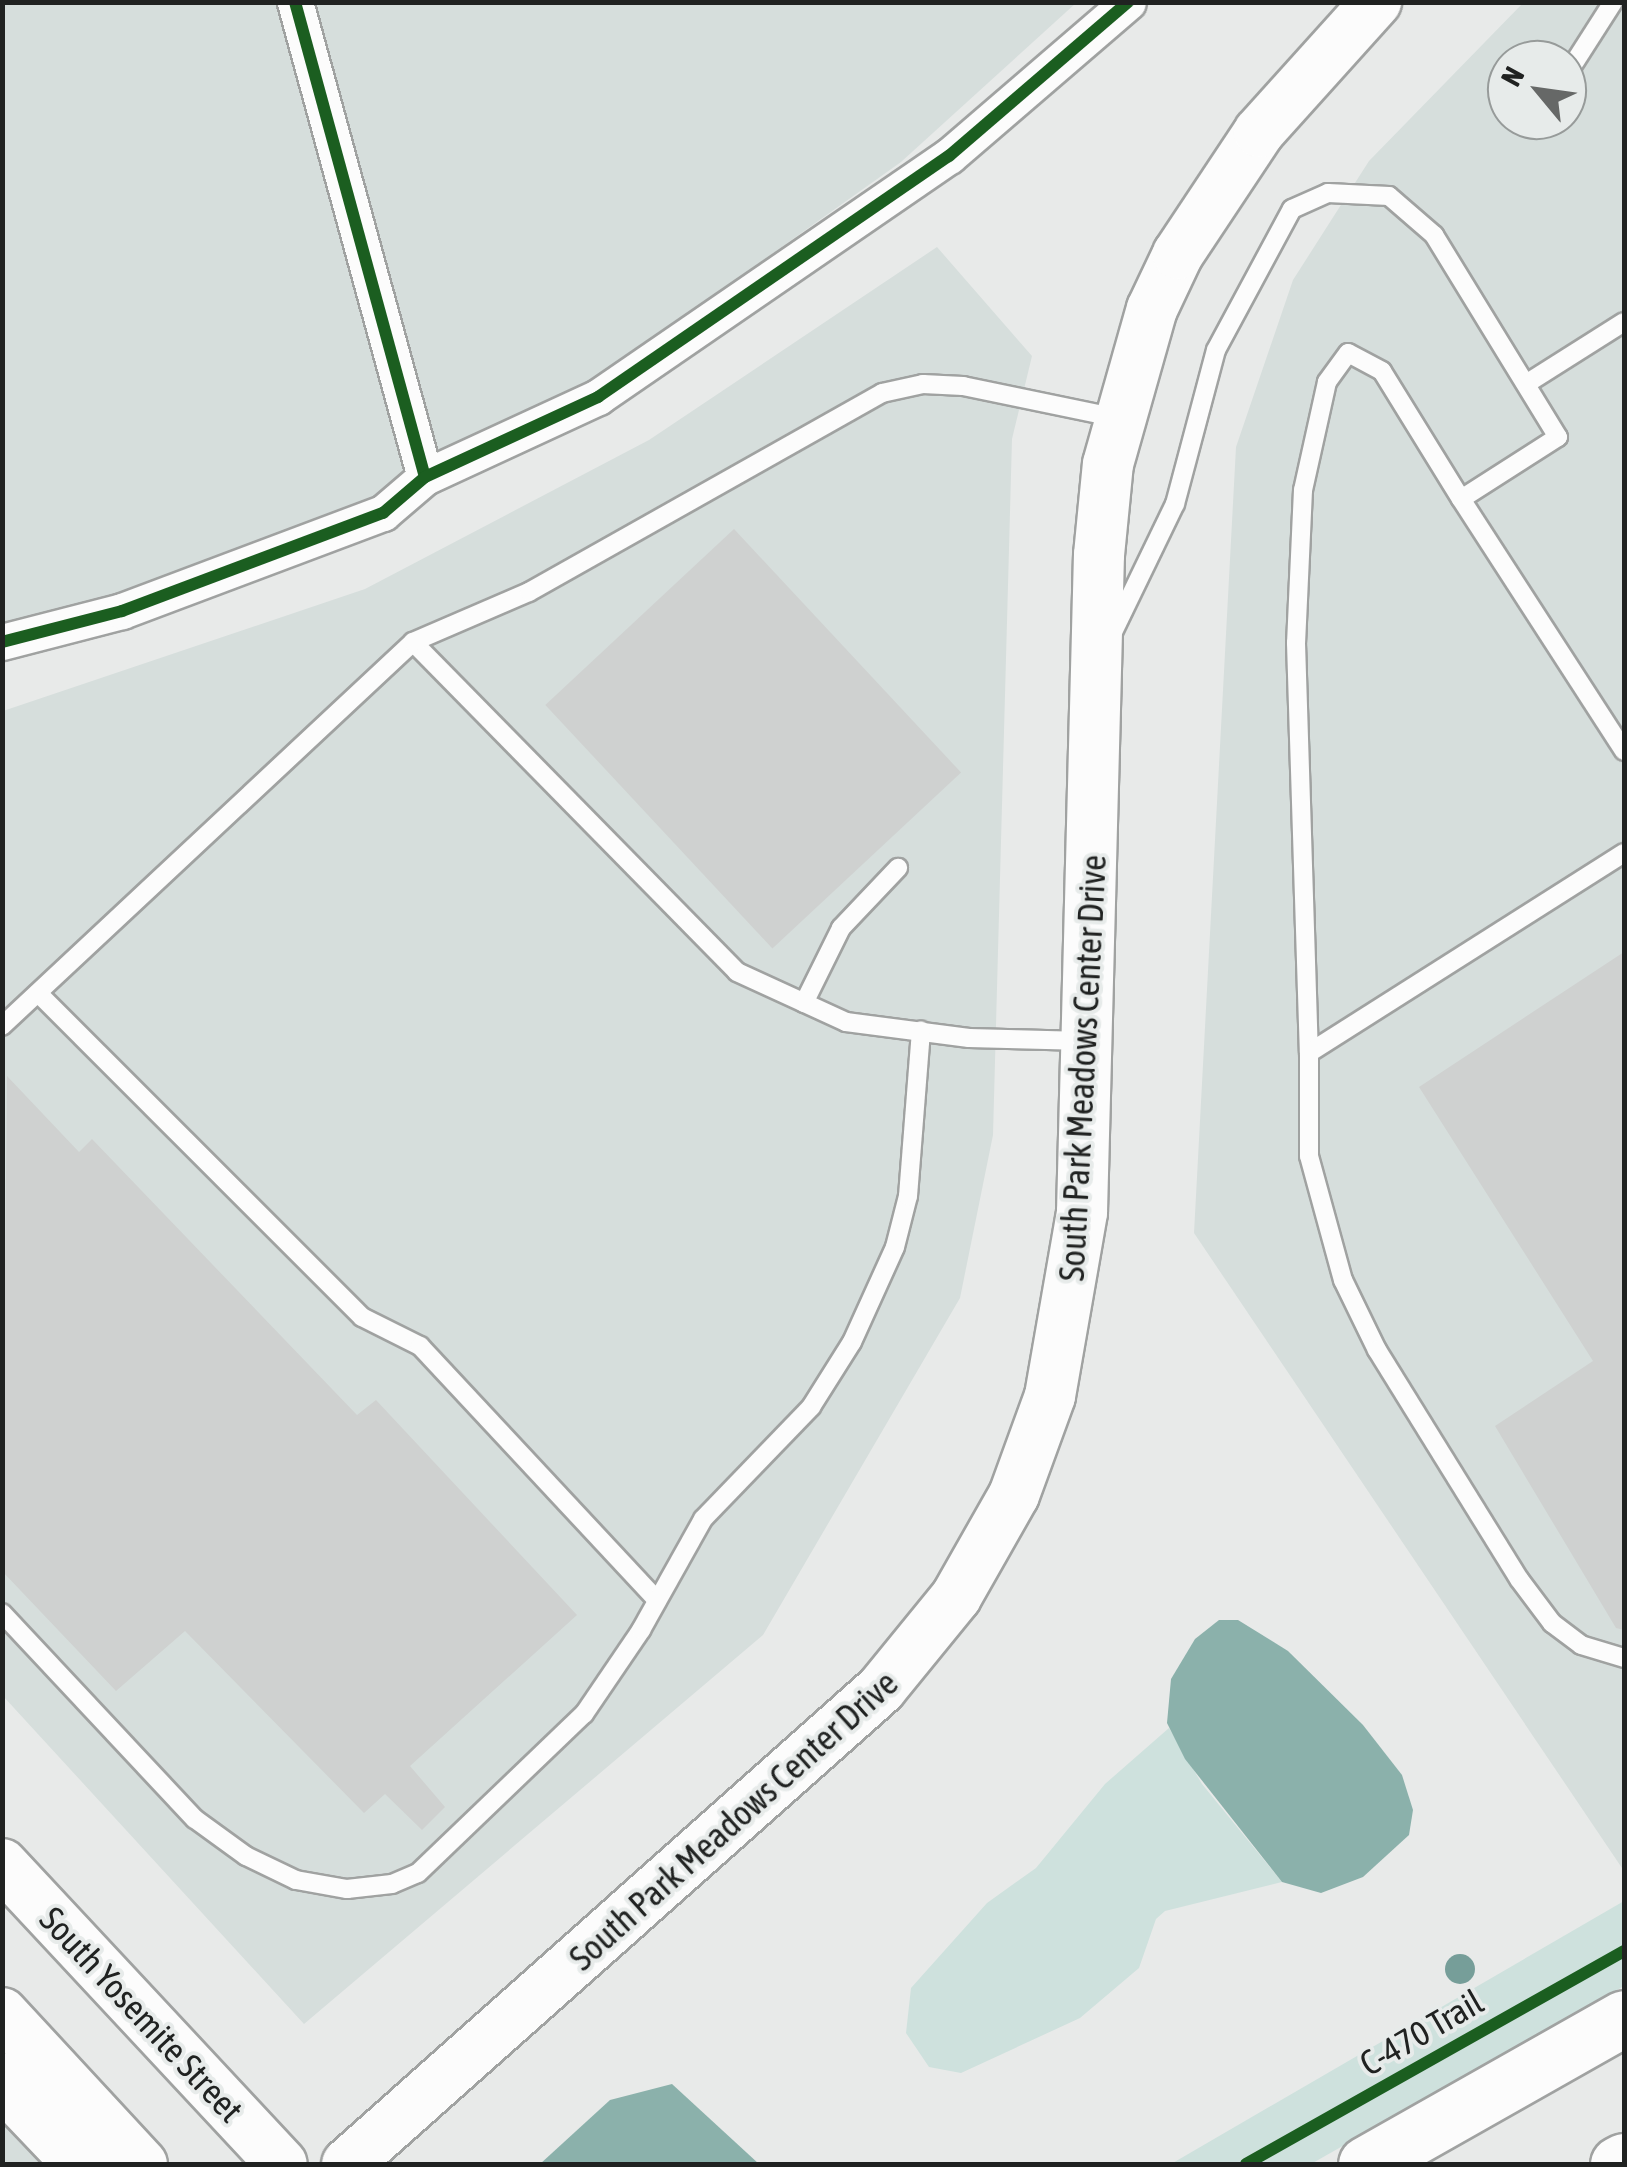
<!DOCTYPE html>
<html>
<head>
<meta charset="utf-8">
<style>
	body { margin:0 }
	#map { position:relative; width:1627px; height:2167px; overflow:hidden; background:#e8eae9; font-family:"Asap Condensed",sans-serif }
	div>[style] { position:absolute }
	.built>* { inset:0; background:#d6dedc }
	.green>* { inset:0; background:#cee1dd }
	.water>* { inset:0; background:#8bb1ab }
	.building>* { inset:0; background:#cfd1d0; transform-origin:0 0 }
	.roads { filter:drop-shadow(2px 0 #a0a2a1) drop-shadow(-2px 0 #a0a2a1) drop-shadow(0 2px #a0a2a1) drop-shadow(0 -2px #a0a2a1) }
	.lane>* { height:18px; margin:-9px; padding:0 9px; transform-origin:9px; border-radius:9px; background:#fcfcfc }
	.street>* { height:35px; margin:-17.5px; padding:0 17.5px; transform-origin:17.5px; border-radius:17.5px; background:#fcfcfc }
	.secondary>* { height:50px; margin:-25px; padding:0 25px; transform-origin:25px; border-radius:25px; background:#fcfcfc }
	.highway>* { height:55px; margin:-27.5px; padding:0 27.5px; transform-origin:27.5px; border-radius:27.5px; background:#fcfcfc }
	.cycleway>* { height:12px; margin:-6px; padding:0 6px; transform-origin:6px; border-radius:6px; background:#1b5e20 }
	.trees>* { width:30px; height:30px; margin:-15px; border-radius:50%; background:#769e99 }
	span { translate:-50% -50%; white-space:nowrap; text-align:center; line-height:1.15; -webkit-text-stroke:8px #e7ebea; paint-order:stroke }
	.street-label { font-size:35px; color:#202221 }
	.frame { position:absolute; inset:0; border:5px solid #202221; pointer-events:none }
	.north { position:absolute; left:1487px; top:40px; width:100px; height:100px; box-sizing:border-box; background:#e7ebea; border:2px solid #979b9a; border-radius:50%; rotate:299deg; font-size:28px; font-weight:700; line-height:40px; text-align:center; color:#202221 }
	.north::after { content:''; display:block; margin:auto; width:35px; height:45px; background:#666867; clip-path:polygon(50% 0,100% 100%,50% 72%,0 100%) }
</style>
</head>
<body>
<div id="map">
	<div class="built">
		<i style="clip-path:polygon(3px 3px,1076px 3px,901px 162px,571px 397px,326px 531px,3px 632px)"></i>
		<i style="clip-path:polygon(evenodd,1523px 3px,1624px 3px,1624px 1871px,1194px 1233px,1236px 447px,1293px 280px,1369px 161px,1523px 3px,1507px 60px,1567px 60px,1567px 120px,1507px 120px,1507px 60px)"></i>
		<i style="clip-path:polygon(937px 247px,1032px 356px,1012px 439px,993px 1135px,960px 1298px,763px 1635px,304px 2024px,3px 1696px,3px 711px,365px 589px,649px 440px)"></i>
		<i style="clip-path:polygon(3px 2116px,47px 2164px,3px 2164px)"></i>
	</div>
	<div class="green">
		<i style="clip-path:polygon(1169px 1728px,1202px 1784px,1282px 1882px,1165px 1911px,1156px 1919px,1139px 1968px,1080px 2018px,961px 2073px,929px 2067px,906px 2033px,911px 1988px,987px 1903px,1036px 1868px,1105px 1784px)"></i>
		<i style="clip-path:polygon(1624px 1901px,1624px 1986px,1311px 2164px,1171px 2164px)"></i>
	</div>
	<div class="water">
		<i style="clip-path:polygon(1219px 1620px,1238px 1620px,1288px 1651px,1363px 1725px,1402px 1775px,1413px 1810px,1409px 1835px,1363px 1877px,1321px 1893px,1282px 1882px,1185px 1759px,1167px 1723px,1171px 1679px,1195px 1639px)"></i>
		<i style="clip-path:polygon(672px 2084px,759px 2164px,540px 2164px,610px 2100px)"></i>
	</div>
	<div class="building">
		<i style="left:734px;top:529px;width:333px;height:258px;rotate:47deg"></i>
		<i style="clip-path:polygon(1624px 952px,1624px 1630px,1616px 1628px,1495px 1426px,1593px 1361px,1419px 1087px)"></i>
		<i style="clip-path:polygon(7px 1076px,79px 1152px,92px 1139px,357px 1415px,376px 1400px,577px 1615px,410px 1766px,445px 1807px,422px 1830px,385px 1794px,364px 1813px,185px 1631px,116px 1691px,2px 1571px)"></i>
	</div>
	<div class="roads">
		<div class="lane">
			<i style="left:1567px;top:74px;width:85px;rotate:-57.4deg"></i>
			<i style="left:1529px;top:382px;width:112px;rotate:-32.3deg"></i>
			<i style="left:1461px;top:499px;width:300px;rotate:57.1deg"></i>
			<i style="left:1114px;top:630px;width:140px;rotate:-64.2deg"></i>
			<i style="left:1175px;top:504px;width:159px;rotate:-75.1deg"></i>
			<i style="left:1216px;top:350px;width:160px;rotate:-61.7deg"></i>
			<i style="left:1292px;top:209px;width:39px;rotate:-24deg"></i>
			<i style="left:1328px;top:193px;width:61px;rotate:2.8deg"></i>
			<i style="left:1389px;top:196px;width:60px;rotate:40.9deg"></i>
			<i style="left:1434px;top:235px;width:237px;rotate:58.5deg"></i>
			<i style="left:1558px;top:437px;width:115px;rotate:147.4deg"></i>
			<i style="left:1461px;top:499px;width:150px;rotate:-121.7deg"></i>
			<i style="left:1382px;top:371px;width:38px;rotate:-152deg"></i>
			<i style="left:1348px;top:353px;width:36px;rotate:126deg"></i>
			<i style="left:1327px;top:382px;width:111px;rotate:102.5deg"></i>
			<i style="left:1303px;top:490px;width:153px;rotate:92.6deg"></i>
			<i style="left:1296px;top:643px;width:410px;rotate:88.2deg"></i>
			<i style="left:413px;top:642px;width:462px;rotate:45.5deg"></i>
			<i style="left:737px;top:972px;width:120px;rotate:24.6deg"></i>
			<i style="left:846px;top:1022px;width:124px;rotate:7.4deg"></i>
			<i style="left:969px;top:1038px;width:116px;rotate:1.5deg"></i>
			<i style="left:1624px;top:853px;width:373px;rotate:147.6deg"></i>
			<i style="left:1309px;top:1053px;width:103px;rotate:90deg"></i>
			<i style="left:1309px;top:1156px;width:129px;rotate:74.7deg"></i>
			<i style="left:1343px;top:1280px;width:78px;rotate:64.1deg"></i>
			<i style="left:1377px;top:1350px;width:269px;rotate:58.2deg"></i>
			<i style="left:1519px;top:1579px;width:55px;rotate:53.1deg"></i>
			<i style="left:1552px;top:1623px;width:36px;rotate:37deg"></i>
			<i style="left:1581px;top:1645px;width:45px;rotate:16.8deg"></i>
			<i style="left:38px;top:993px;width:458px;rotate:45deg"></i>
			<i style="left:362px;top:1317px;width:65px;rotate:26.6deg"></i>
			<i style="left:420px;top:1346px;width:346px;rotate:47deg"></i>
			<i style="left:804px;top:1003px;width:84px;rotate:-63.7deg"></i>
			<i style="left:841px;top:928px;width:83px;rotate:-46.5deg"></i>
			<i style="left:2px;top:1026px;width:562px;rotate:-43.05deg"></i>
			<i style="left:413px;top:642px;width:126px;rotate:-23.3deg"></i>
			<i style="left:529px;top:592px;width:405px;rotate:-29.4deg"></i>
			<i style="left:882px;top:393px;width:42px;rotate:-12.4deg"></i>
			<i style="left:923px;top:384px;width:40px;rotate:2.9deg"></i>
			<i style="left:963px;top:386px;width:158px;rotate:11.7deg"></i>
			<i style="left:2px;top:1613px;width:282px;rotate:46.9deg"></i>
			<i style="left:195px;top:1819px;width:63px;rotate:36deg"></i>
			<i style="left:246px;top:1856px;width:55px;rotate:25.6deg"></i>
			<i style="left:296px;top:1880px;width:52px;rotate:10deg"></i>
			<i style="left:347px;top:1889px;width:45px;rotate:-6.3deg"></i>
			<i style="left:392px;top:1884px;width:28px;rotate:-23deg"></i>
			<i style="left:418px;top:1873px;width:230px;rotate:-43.8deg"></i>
			<i style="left:584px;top:1714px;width:102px;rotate:-55.8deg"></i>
			<i style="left:641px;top:1630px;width:127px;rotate:-60.8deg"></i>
			<i style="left:703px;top:1519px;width:156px;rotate:-46deg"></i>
			<i style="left:811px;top:1407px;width:77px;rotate:-57.8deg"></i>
			<i style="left:852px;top:1342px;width:104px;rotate:-65.6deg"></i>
			<i style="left:895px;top:1247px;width:53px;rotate:-75.7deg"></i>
			<i style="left:908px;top:1196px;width:166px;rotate:-85.5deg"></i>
		</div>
		<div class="street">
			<i style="left:295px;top:2px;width:492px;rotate:74.7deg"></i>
			<i style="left:2px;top:642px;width:124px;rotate:-14.5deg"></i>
			<i style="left:122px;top:611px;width:279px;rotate:-20.6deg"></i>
			<i style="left:383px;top:513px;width:55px;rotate:-40.6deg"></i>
			<i style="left:425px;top:477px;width:191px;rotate:-24.8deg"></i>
			<i style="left:598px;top:397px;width:426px;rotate:-34.5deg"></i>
			<i style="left:949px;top:156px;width:236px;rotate:-40.7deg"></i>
		</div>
		<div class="secondary">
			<i style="left:2px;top:1864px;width:410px;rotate:47deg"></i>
			<i style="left:2px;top:2013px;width:206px;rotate:47.2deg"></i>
			<i style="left:347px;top:2164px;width:715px;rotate:-41.65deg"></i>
			<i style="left:881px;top:1689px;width:119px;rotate:-50.8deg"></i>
			<i style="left:956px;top:1597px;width:117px;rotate:-60.4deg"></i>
			<i style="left:1014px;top:1495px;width:105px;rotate:-70deg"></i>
			<i style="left:1050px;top:1396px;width:187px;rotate:-80.1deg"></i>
			<i style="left:1082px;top:1212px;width:657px;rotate:-88.52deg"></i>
			<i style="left:1099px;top:555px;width:91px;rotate:-84.4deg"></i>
			<i style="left:1108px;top:464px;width:161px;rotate:-74.2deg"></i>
			<i style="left:1152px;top:309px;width:61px;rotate:-64.7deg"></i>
			<i style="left:1178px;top:254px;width:146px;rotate:-56.4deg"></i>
			<i style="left:1259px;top:132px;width:175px;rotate:-48deg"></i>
		</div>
		<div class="highway">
			<i style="left:2px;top:2080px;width:116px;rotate:46.4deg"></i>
			<i style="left:1366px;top:2164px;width:296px;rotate:-29.5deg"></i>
			<i style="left:1618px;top:2164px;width:7px;rotate:-27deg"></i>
		</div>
	</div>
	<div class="cycleway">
		<i style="left:295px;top:2px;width:492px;rotate:74.7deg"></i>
		<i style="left:2px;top:642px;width:124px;rotate:-14.5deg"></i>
		<i style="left:122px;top:611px;width:279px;rotate:-20.6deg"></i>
		<i style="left:383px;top:513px;width:55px;rotate:-40.6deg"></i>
		<i style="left:425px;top:477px;width:191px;rotate:-24.8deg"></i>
		<i style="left:598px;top:397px;width:426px;rotate:-34.5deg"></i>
		<i style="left:949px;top:156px;width:236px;rotate:-40.7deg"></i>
		<i style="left:1246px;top:2164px;width:434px;rotate:-29.4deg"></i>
	</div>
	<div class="trees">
		<i style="left:1460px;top:1969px"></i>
	</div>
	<div class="street-label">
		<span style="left:1082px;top:1068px;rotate:-87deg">South Park Meadows Center Drive</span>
		<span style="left:733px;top:1820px;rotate:-42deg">South Park Meadows Center Drive</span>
		<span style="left:142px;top:2014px;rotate:47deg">South Yosemite Street</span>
		<span style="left:1421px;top:2032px;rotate:-30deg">C-470 Trail</span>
	</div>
	<div class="frame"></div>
	<div class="north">N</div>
</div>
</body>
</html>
